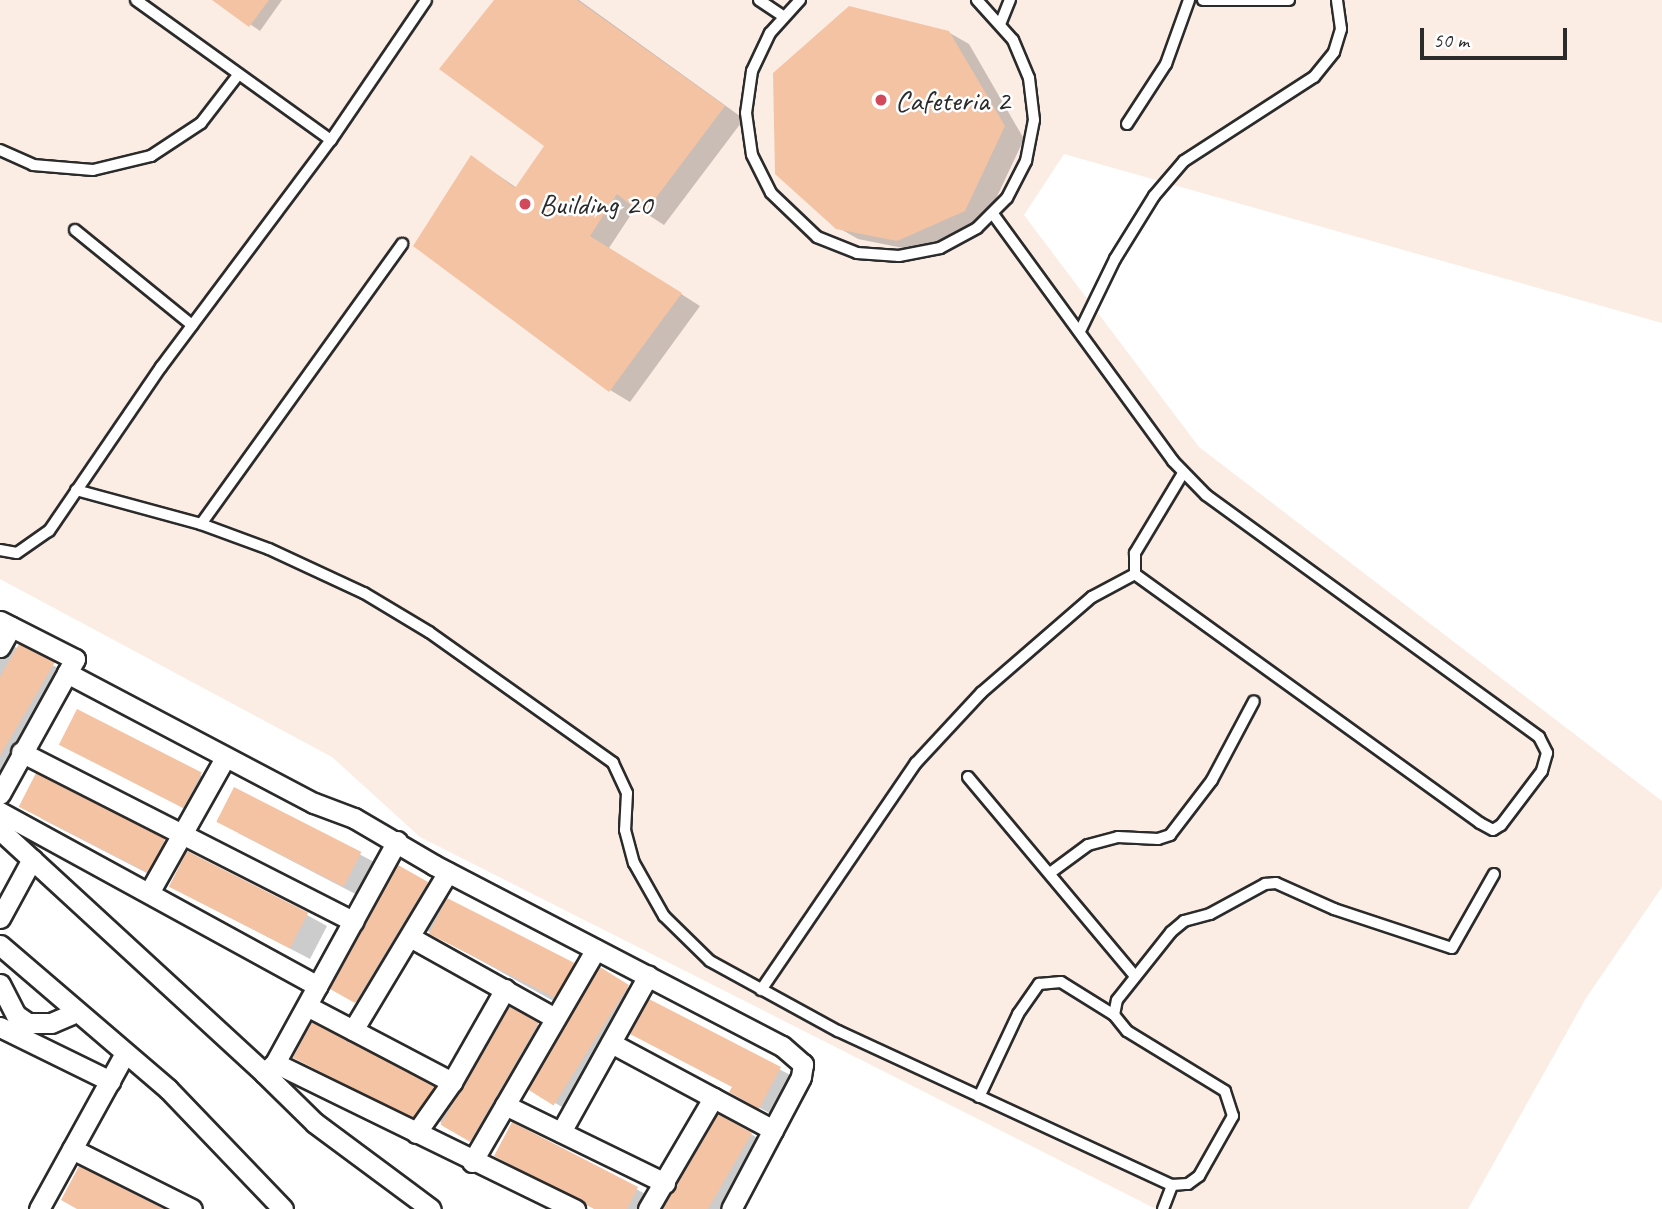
<!DOCTYPE html>
<html>
<head>
<meta charset="utf-8">
<style>
	body { margin:0 }
	#map { position:relative; width:1662px; height:1209px; overflow:hidden; background:#fff; font-family:Caveat,sans-serif }
	div>[style] { position:absolute }
	.built>* { inset:0; background:#fcede4 }
	.shadow>* { inset:0; background:#0003 }
	.building>* { inset:0; background:#f4c3a4; transform-origin:0 0 }
	.roads { filter:drop-shadow(2px 0 #2b2b2b) drop-shadow(-2px 0 #2b2b2b) drop-shadow(0 2px #2b2b2b) drop-shadow(0 -2px #2b2b2b) }
	.lane>* { height:10px; margin:-5px; padding:0 5px; transform-origin:5px; border-radius:5px; background:#fff }
	.street>* { height:19px; margin:-9.5px; padding:0 9.5px; transform-origin:9.5px; border-radius:9.5px; background:#fff }
	.dots>* { width:19px; height:19px; translate:-50% -50%; box-sizing:border-box; border:4px solid #fff; border-radius:50% }
	span { translate:-50% -50%; white-space:nowrap; text-align:center; line-height:1.15; -webkit-text-stroke:5px #fff; paint-order:stroke }
	.poi-label { font-size:30px; color:#2b2b2b }
	.left { translate:0 -50%; text-align:left }
	.scale { position:absolute; left:1420px; top:28px; width:147px; height:32px; box-sizing:border-box; border:4px solid #2b2b2b; border-top:0; padding-left:9px; font-size:21px; line-height:24px; white-space:nowrap; color:#2b2b2b; -webkit-text-stroke:5px #fff; paint-order:stroke }
</style>
</head>
<body>
<div id="map">
	<div class="built">
		<i style="clip-path:polygon(0 0,1662px 0,1662px 323px,1064px 154px,1024px 215px,1199px 447px,1662px 801px,1662px 887px,1586px 998px,1468px 1209px,1156px 1209px,420px 837px,332px 757px,0 579px)"></i>
	</div>
	<div class="shadow">
		<i style="clip-path:polygon(215px 0,282px 0,260px 31px)"></i>
		<i style="clip-path:polygon(496px 0,579px 0,744px 119px,664px 225px,636px 207px,609px 248px,700px 306px,630px 402px,610px 390px,472px 157px,517px 188px,547px 146px)"></i>
		<i style="clip-path:polygon(948px 32px,969px 44px,1024px 139px,985px 222px,918px 251px,858px 239px,837px 227px)"></i>
		<i style="clip-path:polygon(0 630px,15px 647px,73px 675px,0 789px)"></i>
		<i style="clip-path:polygon(78px 711px,221px 786px,203px 818px,81px 755px)"></i>
		<i style="clip-path:polygon(235px 789px,380px 865px,363px 898px,238px 833px)"></i>
		<i style="clip-path:polygon(40px 818px,162px 840px,181px 851px,166px 883px)"></i>
		<i style="clip-path:polygon(399px 867px,447px 895px,445px 898px,595px 978px,600px 970px,647px 1000px,800px 1080px,780px 1119px,751px 1103px,734px 1087px,629px 1032px,581px 1118px,531px 1089px,552px 1045px,490px 1151px,440px 1122px,442px 1115px,433px 1126px,295px 1056px,312px 1025px,454px 1100px,510px 1009px,561px 1038px,575px 1013px,426px 930px,375px 1013px,332px 988px)"></i>
		<i style="clip-path:polygon(189px 896px,307px 915px,327px 926px,310px 959px)"></i>
		<i style="clip-path:polygon(512px 1124px,657px 1200px,652px 1209px,597px 1209px)"></i>
		<i style="clip-path:polygon(751px 1134px,771px 1146px,734px 1209px,664px 1209px)"></i>
	</div>
	<div class="building">
		<i style="clip-path:polygon(212px 0,269px 0,249px 27px)"></i>
		<i style="clip-path:polygon(494px 0,577px 0,725px 106px,643px 215px,617px 194px,590px 236px,682px 293px,609px 392px,413px 246px,471px 155px,515px 188px,544px 146px,439px 69px)"></i>
		<i style="clip-path:polygon(849px 6px,949px 31px,1005px 126px,965px 211px,897px 241px,836px 229px,775px 174px,773px 73px)"></i>
		<i style="clip-path:polygon(19px 644px,55px 662px,0 756px,0 677px)"></i>
		<i style="left:77px;top:709px;width:140px;height:40px;rotate:27deg"></i>
		<i style="left:36px;top:773px;width:145px;height:38px;rotate:27deg"></i>
		<i style="left:234px;top:787px;width:143px;height:39px;rotate:27deg"></i>
		<i style="left:187px;top:851px;width:136px;height:40px;rotate:27deg"></i>
		<i style="clip-path:polygon(398px 865px,428px 882px,355px 1003px,330px 989px)"></i>
		<i style="left:447px;top:898px;width:143px;height:40px;rotate:27deg"></i>
		<i style="left:600px;top:967px;width:34px;height:142px;rotate:32deg"></i>
		<i style="clip-path:polygon(649px 999px,781px 1067px,759px 1109px,729px 1092px,732px 1087px,630px 1034px)"></i>
		<i style="left:509px;top:1006px;width:34px;height:137px;rotate:30deg"></i>
		<i style="left:311px;top:1022px;width:139px;height:40px;rotate:27deg"></i>
		<i style="clip-path:polygon(718px 1114px,752px 1133px,708px 1209px,662px 1209px)"></i>
		<i style="clip-path:polygon(512px 1122px,638px 1187px,627px 1209px,594px 1209px,494px 1156px)"></i>
		<i style="clip-path:polygon(79px 1166px,160px 1207px,164px 1209px,77px 1209px,61px 1200px)"></i>
	</div>
	<div class="roads">
		<div class="lane">
			<i style="left:136px;top:0;width:240px;rotate:35.7deg"></i>
			<i style="left:759px;top:0;width:29px;rotate:34deg"></i>
			<i style="left:800px;top:0;width:45px;rotate:132.3deg"></i>
			<i style="left:770px;top:33px;width:42px;rotate:115.3deg"></i>
			<i style="left:752px;top:71px;width:42px;rotate:98.1deg"></i>
			<i style="left:746px;top:113px;width:42px;rotate:81.9deg"></i>
			<i style="left:752px;top:155px;width:42px;rotate:63.4deg"></i>
			<i style="left:771px;top:193px;width:64px;rotate:43.7deg"></i>
			<i style="left:817px;top:237px;width:43px;rotate:21.8deg"></i>
			<i style="left:857px;top:253px;width:42px;rotate:4.1deg"></i>
			<i style="left:899px;top:256px;width:42px;rotate:-11deg"></i>
			<i style="left:940px;top:248px;width:42px;rotate:-28.4deg"></i>
			<i style="left:977px;top:228px;width:42px;rotate:-45deg"></i>
			<i style="left:1007px;top:198px;width:42px;rotate:-62.8deg"></i>
			<i style="left:1026px;top:161px;width:42px;rotate:-79deg"></i>
			<i style="left:1034px;top:120px;width:42px;rotate:-96.8deg"></i>
			<i style="left:1029px;top:78px;width:41px;rotate:-112.8deg"></i>
			<i style="left:1013px;top:40px;width:54px;rotate:-132deg"></i>
			<i style="left:1203px;top:0;width:86px"></i>
			<i style="left:1001px;top:22px;width:24px;rotate:-68deg"></i>
			<i style="left:1127px;top:124px;width:72px;rotate:-57deg"></i>
			<i style="left:1166px;top:64px;width:68px;rotate:-70.2deg"></i>
			<i style="left:0;top:150px;width:36px;rotate:24deg"></i>
			<i style="left:33px;top:165px;width:60px;rotate:4.8deg"></i>
			<i style="left:93px;top:170px;width:60px;rotate:-13.6deg"></i>
			<i style="left:151px;top:156px;width:60px;rotate:-33.4deg"></i>
			<i style="left:201px;top:123px;width:61px;rotate:-52.4deg"></i>
			<i style="left:993px;top:214px;width:306px;rotate:53.9deg"></i>
			<i style="left:1173px;top:461px;width:47px;rotate:45.9deg"></i>
			<i style="left:1206px;top:495px;width:412px;rotate:36deg"></i>
			<i style="left:1539px;top:737px;width:18px;rotate:63deg"></i>
			<i style="left:1547px;top:753px;width:19px;rotate:106deg"></i>
			<i style="left:1542px;top:771px;width:68px;rotate:127.2deg"></i>
			<i style="left:1501px;top:825px;width:9px;rotate:148deg"></i>
			<i style="left:1493px;top:830px;width:15px;rotate:-152deg"></i>
			<i style="left:1480px;top:823px;width:425px;rotate:-144.2deg"></i>
			<i style="left:1135px;top:574px;width:21px;rotate:-90deg"></i>
			<i style="left:1135px;top:553px;width:93px;rotate:-59deg"></i>
			<i style="left:75px;top:230px;width:151px;rotate:39.1deg"></i>
			<i style="left:1081px;top:329px;width:78px;rotate:-64.1deg"></i>
			<i style="left:1115px;top:259px;width:74px;rotate:-58.2deg"></i>
			<i style="left:1154px;top:196px;width:46px;rotate:-49.4deg"></i>
			<i style="left:1184px;top:161px;width:155px;rotate:-32.9deg"></i>
			<i style="left:1314px;top:77px;width:32px;rotate:-51deg"></i>
			<i style="left:1334px;top:52px;width:24px;rotate:-73deg"></i>
			<i style="left:1341px;top:29px;width:29px;rotate:-98deg"></i>
			<i style="left:76px;top:490px;width:130px;rotate:15.2deg"></i>
			<i style="left:201px;top:524px;width:72px;rotate:20.2deg"></i>
			<i style="left:269px;top:549px;width:105px;rotate:24.9deg"></i>
			<i style="left:364px;top:593px;width:76px;rotate:31deg"></i>
			<i style="left:429px;top:632px;width:226px;rotate:35.4deg"></i>
			<i style="left:613px;top:763px;width:33px;rotate:65deg"></i>
			<i style="left:627px;top:793px;width:37px;rotate:93deg"></i>
			<i style="left:625px;top:830px;width:34px;rotate:75deg"></i>
			<i style="left:634px;top:863px;width:61px;rotate:60.5deg"></i>
			<i style="left:664px;top:916px;width:64px;rotate:44.4deg"></i>
			<i style="left:710px;top:961px;width:146px;rotate:28.7deg"></i>
			<i style="left:838px;top:1031px;width:368px;rotate:24.8deg"></i>
			<i style="left:1172px;top:1185px;width:16px;rotate:-4deg"></i>
			<i style="left:1188px;top:1184px;width:14px;rotate:-36deg"></i>
			<i style="left:1199px;top:1176px;width:69px;rotate:-60.5deg"></i>
			<i style="left:1233px;top:1116px;width:26px;rotate:-108deg"></i>
			<i style="left:1225px;top:1091px;width:115px;rotate:-148.5deg"></i>
			<i style="left:1127px;top:1031px;width:21px;rotate:-129deg"></i>
			<i style="left:1114px;top:1015px;width:15px;rotate:-79deg"></i>
			<i style="left:1117px;top:1000px;width:87px;rotate:-51.5deg"></i>
			<i style="left:1171px;top:932px;width:17px;rotate:-40deg"></i>
			<i style="left:1184px;top:921px;width:27px;rotate:-15deg"></i>
			<i style="left:1210px;top:914px;width:63px;rotate:-28.6deg"></i>
			<i style="left:1265px;top:884px;width:11px;rotate:-5deg"></i>
			<i style="left:1276px;top:883px;width:64px;rotate:24.1deg"></i>
			<i style="left:1334px;top:909px;width:124px;rotate:18.3deg"></i>
			<i style="left:1452px;top:948px;width:85px;rotate:-60.4deg"></i>
			<i style="left:201px;top:524px;width:345px;rotate:-54.3deg"></i>
			<i style="left:0;top:550px;width:17px;rotate:10deg"></i>
			<i style="left:17px;top:553px;width:39px;rotate:-35deg"></i>
			<i style="left:49px;top:531px;width:199px;rotate:-55.7deg"></i>
			<i style="left:161px;top:367px;width:284px;rotate:-53.2deg"></i>
			<i style="left:331px;top:140px;width:169px;rotate:-55.8deg"></i>
			<i style="left:968px;top:777px;width:260px;rotate:50deg"></i>
			<i style="left:1050px;top:873px;width:47px;rotate:-36.4deg"></i>
			<i style="left:1088px;top:845px;width:31px;rotate:-15deg"></i>
			<i style="left:1118px;top:837px;width:40px;rotate:2.9deg"></i>
			<i style="left:1158px;top:839px;width:13px;rotate:-18deg"></i>
			<i style="left:1170px;top:835px;width:69px;rotate:-52.6deg"></i>
			<i style="left:1212px;top:780px;width:89px;rotate:-62deg"></i>
			<i style="left:761px;top:990px;width:275px;rotate:-55.7deg"></i>
			<i style="left:916px;top:763px;width:96px;rotate:-47.1deg"></i>
			<i style="left:981px;top:693px;width:147px;rotate:-40.9deg"></i>
			<i style="left:1092px;top:597px;width:49px;rotate:-28.1deg"></i>
			<i style="left:979px;top:1097px;width:92px;rotate:-64.8deg"></i>
			<i style="left:1018px;top:1014px;width:37px;rotate:-55deg"></i>
			<i style="left:1039px;top:984px;width:22px;rotate:-5deg"></i>
			<i style="left:1061px;top:982px;width:62px;rotate:31.9deg"></i>
			<i style="left:1163px;top:1209px;width:26px;rotate:-69deg"></i>
		</div>
		<div class="street">
			<i style="left:0;top:621px;width:84px;rotate:26.9deg"></i>
			<i style="left:75px;top:659px;width:16px;rotate:120deg"></i>
			<i style="left:0;top:647px;width:23px;rotate:-61deg"></i>
			<i style="left:21px;top:752px;width:373px;rotate:27deg"></i>
			<i style="left:0;top:794px;width:138px;rotate:-61deg"></i>
			<i style="left:67px;top:673px;width:279px;rotate:27.8deg"></i>
			<i style="left:314px;top:803px;width:43px;rotate:20.6deg"></i>
			<i style="left:354px;top:818px;width:93px;rotate:30.4deg"></i>
			<i style="left:434px;top:865px;width:392px;rotate:27.5deg"></i>
			<i style="left:782px;top:1046px;width:28px;rotate:41deg"></i>
			<i style="left:803px;top:1064px;width:13px;rotate:99deg"></i>
			<i style="left:801px;top:1077px;width:149px;rotate:117.9deg"></i>
			<i style="left:0;top:812px;width:362px;rotate:28.7deg"></i>
			<i style="left:0;top:830px;width:359px;rotate:42.6deg"></i>
			<i style="left:264px;top:1073px;width:15px;rotate:-42deg"></i>
			<i style="left:397px;top:841px;width:253px;rotate:118.8deg"></i>
			<i style="left:275px;top:1063px;width:334px;rotate:26deg"></i>
			<i style="left:150px;top:891px;width:153px;rotate:-60.6deg"></i>
			<i style="left:0;top:918px;width:67px;rotate:-61.5deg"></i>
			<i style="left:410px;top:937px;width:166px;rotate:29.2deg"></i>
			<i style="left:0;top:945px;width:221px;rotate:40.6deg"></i>
			<i style="left:168px;top:1089px;width:166px;rotate:46.2deg"></i>
			<i style="left:0;top:984px;width:35px;rotate:63deg"></i>
			<i style="left:16px;top:1015px;width:14px;rotate:34deg"></i>
			<i style="left:28px;top:1023px;width:23px"></i>
			<i style="left:51px;top:1023px;width:28px;rotate:-23deg"></i>
			<i style="left:307px;top:1006px;width:164px;rotate:27.7deg"></i>
			<i style="left:0;top:1027px;width:123px;rotate:26.1deg"></i>
			<i style="left:353px;top:1030px;width:184px;rotate:-59deg"></i>
			<i style="left:611px;top:1043px;width:184px;rotate:28.2deg"></i>
			<i style="left:264px;top:1073px;width:71px;rotate:44.4deg"></i>
			<i style="left:315px;top:1123px;width:144px;rotate:36.6deg"></i>
			<i style="left:505px;top:1105px;width:178px;rotate:26deg"></i>
			<i style="left:561px;top:1132px;width:179px;rotate:-60.9deg"></i>
			<i style="left:416px;top:1133px;width:62px;rotate:-54.8deg"></i>
			<i style="left:452px;top:1082px;width:107px;rotate:-60.3deg"></i>
			<i style="left:72px;top:1149px;width:134px;rotate:26.6deg"></i>
			<i style="left:472px;top:1162px;width:246px;rotate:-59.8deg"></i>
			<i style="left:39px;top:1209px;width:178px;rotate:-61.1deg"></i>
			<i style="left:648px;top:1209px;width:129px;rotate:-59.6deg"></i>
		</div>
	</div>
	<div class="dots">
		<i style="left:881px;top:100px;background:#d1495b"></i>
		<i style="left:525px;top:204px;background:#d1495b"></i>
	</div>
	<div class="poi-label">
		<span class="left" style="left:895px;top:100px">Cafeteria 2</span>
		<span class="left" style="left:539px;top:204px">Building 20</span>
	</div>
	<div class="scale">50 m</div>
</div>
</body>
</html>
